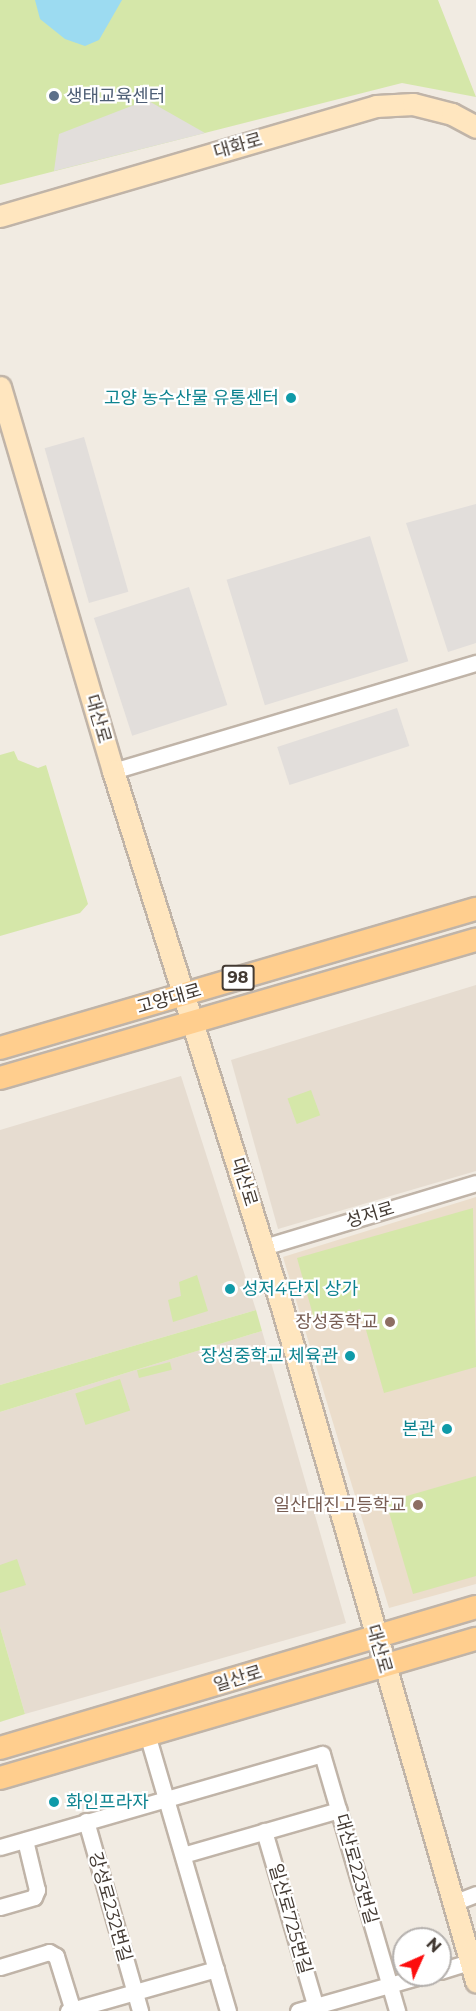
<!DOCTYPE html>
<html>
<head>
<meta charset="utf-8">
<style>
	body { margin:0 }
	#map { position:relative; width:476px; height:2011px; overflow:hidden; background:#f1ebe2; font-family:Montserrat,"Noto Sans KR",sans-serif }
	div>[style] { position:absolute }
	.residential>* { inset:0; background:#e6dcd0 }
	.education>* { inset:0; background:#ebddcb }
	.green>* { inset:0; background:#d5e7a9; transform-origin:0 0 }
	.parking>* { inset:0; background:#e2dedb; transform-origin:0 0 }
	.water>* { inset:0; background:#9cdbf1 }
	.roads { filter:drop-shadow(2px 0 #c0b4a8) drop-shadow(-2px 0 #c0b4a8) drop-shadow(0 2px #c0b4a8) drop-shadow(0 -2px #c0b4a8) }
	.street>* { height:15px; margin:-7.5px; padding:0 7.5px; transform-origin:7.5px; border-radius:7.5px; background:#fff }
	.secondary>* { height:21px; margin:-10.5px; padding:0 10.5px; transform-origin:10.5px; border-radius:10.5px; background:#ffe6bf }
	.primary>* { height:22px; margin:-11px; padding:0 11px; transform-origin:11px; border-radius:11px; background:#ffce8e }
	.dots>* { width:16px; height:16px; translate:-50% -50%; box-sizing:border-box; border:3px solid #fff; border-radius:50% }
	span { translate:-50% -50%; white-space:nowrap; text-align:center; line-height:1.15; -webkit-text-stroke:4.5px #fff; paint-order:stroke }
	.shield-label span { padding:2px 4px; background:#fff; border:2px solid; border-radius:4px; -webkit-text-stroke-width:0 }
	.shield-label { font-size:16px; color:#433a33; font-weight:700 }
	.service-label { font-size:18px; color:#4e5e75 }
	.left { translate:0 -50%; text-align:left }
	.street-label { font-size:18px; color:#433a33 }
	.culture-label { font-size:18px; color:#0d838f }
	.right { translate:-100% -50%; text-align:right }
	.education-label { font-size:18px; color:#785e54 }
	.north { position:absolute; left:392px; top:1927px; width:60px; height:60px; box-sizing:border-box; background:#fff; border:2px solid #b4b0ad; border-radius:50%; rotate:45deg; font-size:16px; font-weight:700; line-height:24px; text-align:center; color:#433a33 }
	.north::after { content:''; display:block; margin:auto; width:21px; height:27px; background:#fd0d0d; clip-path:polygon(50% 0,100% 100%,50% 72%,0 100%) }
</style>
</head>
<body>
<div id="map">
	<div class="residential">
		<i style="clip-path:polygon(476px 985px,476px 1171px,278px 1229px,231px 1060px)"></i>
		<i style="clip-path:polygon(181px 1076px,256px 1310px,0 1385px,0 1130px)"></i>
		<i style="clip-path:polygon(262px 1331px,346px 1623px,25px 1714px,0 1627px,0 1412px)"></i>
	</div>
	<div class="education">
		<i style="clip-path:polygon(476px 1197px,476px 1584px,389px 1608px,283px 1257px)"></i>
	</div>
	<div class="green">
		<i style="clip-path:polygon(0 0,438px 0,476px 97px,402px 83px,0 185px)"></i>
		<i style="clip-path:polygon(14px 751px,18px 760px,38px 768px,46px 765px,88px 904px,80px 913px,0 936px,0 755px)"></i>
		<i style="left:311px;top:1090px;width:27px;height:25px;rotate:70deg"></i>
		<i style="clip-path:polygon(473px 1208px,476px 1367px,384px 1393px,360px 1309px,315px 1322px,297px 1258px)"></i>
		<i style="clip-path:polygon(197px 1275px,208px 1311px,173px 1322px,168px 1300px,181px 1296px,179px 1282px)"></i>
		<i style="clip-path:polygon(256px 1310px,262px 1331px,0 1412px,0 1385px)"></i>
		<i style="left:170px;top:1362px;width:8px;height:34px;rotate:76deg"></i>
		<i style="left:120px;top:1379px;width:33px;height:47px;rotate:72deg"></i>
		<i style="clip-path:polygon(476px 1476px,476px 1576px,413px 1594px,386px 1502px)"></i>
		<i style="clip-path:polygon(17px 1559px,26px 1585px,0 1593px,0 1565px)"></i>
		<i style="clip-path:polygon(0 1627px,25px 1714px,0 1722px)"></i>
	</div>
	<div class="parking">
		<i style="clip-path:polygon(147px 100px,205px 133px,54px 171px,59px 134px)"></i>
		<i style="left:84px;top:437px;width:161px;height:41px;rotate:74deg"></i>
		<i style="clip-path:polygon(476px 504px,476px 643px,448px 652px,406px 523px)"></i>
		<i style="left:370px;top:536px;width:131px;height:150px;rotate:73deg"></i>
		<i style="left:189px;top:587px;width:124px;height:100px;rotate:72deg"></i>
		<i style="left:397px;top:708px;width:40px;height:126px;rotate:72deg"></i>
	</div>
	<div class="water">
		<i style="clip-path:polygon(35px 0,122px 0,99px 40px,85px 46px,65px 39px,40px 19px)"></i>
	</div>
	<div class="roads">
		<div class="street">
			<i style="left:113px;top:771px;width:379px;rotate:-16.6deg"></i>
			<i style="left:264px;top:1247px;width:221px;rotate:-16.8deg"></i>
			<i style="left:147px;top:1734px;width:289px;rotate:73.7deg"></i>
			<i style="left:86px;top:1821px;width:198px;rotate:74.1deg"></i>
			<i style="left:264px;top:1831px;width:188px;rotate:73.6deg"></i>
			<i style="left:0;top:1847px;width:335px;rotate:-16.1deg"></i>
			<i style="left:322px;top:1754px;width:268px;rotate:73.7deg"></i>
			<i style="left:183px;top:1855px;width:162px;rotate:-16.1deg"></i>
			<i style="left:453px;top:1903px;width:25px;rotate:-21deg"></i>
			<i style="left:0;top:1907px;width:35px;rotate:-16deg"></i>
			<i style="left:34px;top:1897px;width:8px;rotate:-67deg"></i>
			<i style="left:37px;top:1890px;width:51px;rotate:-103.5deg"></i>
			<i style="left:0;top:1967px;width:51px;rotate:-17deg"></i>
			<i style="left:49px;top:1952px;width:8px;rotate:30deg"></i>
			<i style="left:56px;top:1956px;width:58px;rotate:72.8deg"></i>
			<i style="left:440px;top:1971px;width:31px;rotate:-17deg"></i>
			<i style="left:68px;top:2011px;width:154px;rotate:-15.8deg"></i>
			<i style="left:298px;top:2011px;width:131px;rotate:-15.9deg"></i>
		</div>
		<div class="secondary">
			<i style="left:0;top:216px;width:392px;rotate:-16.3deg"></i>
			<i style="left:376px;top:106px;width:37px;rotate:-3deg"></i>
			<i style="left:413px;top:104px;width:40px;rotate:14.4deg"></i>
			<i style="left:452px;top:114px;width:27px;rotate:28deg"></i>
			<i style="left:0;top:387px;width:400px;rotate:73.6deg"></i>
			<i style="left:113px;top:771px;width:559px;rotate:72.51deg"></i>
			<i style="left:281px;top:1304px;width:705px;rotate:73.93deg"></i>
		</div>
		<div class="primary">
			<i style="left:0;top:1048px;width:496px;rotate:-16.3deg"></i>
			<i style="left:0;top:1078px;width:496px;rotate:-16.2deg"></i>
			<i style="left:0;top:1748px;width:496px;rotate:-16.5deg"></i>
			<i style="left:0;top:1778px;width:496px;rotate:-16.3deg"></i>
		</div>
	</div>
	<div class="dots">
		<i style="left:54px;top:96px;background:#5c6f8a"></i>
		<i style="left:291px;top:398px;background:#0f9aa8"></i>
		<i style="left:230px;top:1289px;background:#0f9aa8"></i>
		<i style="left:390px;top:1322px;background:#8d6e63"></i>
		<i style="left:350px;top:1356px;background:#0f9aa8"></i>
		<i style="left:447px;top:1429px;background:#0f9aa8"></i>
		<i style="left:418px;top:1505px;background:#8d6e63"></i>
		<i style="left:54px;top:1802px;background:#0f9aa8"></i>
	</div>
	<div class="shield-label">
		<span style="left:238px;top:978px">98</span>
	</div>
	<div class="service-label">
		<span class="left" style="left:66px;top:96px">생태교육센터</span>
	</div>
	<div class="street-label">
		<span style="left:238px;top:146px;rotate:-16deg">대화로</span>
		<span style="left:98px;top:719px;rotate:74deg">대산로</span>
		<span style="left:169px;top:999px;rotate:-16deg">고양대로</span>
		<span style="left:244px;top:1182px;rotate:73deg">대산로</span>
		<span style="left:370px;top:1215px;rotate:-17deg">성저로</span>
		<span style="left:379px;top:1649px;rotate:74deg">대산로</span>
		<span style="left:238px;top:1679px;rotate:-17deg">일산로</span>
		<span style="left:356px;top:1869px;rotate:74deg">대산로223번길</span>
		<span style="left:110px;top:1907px;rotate:74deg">강성로232번길</span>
		<span style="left:290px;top:1919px;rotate:74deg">일산로725번길</span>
	</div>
	<div class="culture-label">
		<span class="right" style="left:279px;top:398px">고양 농수산물 유통센터</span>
		<span class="left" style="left:242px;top:1289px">성저4단지 상가</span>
		<span class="right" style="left:338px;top:1356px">장성중학교 체육관</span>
		<span class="right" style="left:435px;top:1429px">본관</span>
		<span class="left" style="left:66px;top:1802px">화인프라자</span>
	</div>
	<div class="education-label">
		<span class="right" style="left:378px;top:1322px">장성중학교</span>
		<span class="right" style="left:406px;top:1505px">일산대진고등학교</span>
	</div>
	<div class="north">N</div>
</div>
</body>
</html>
